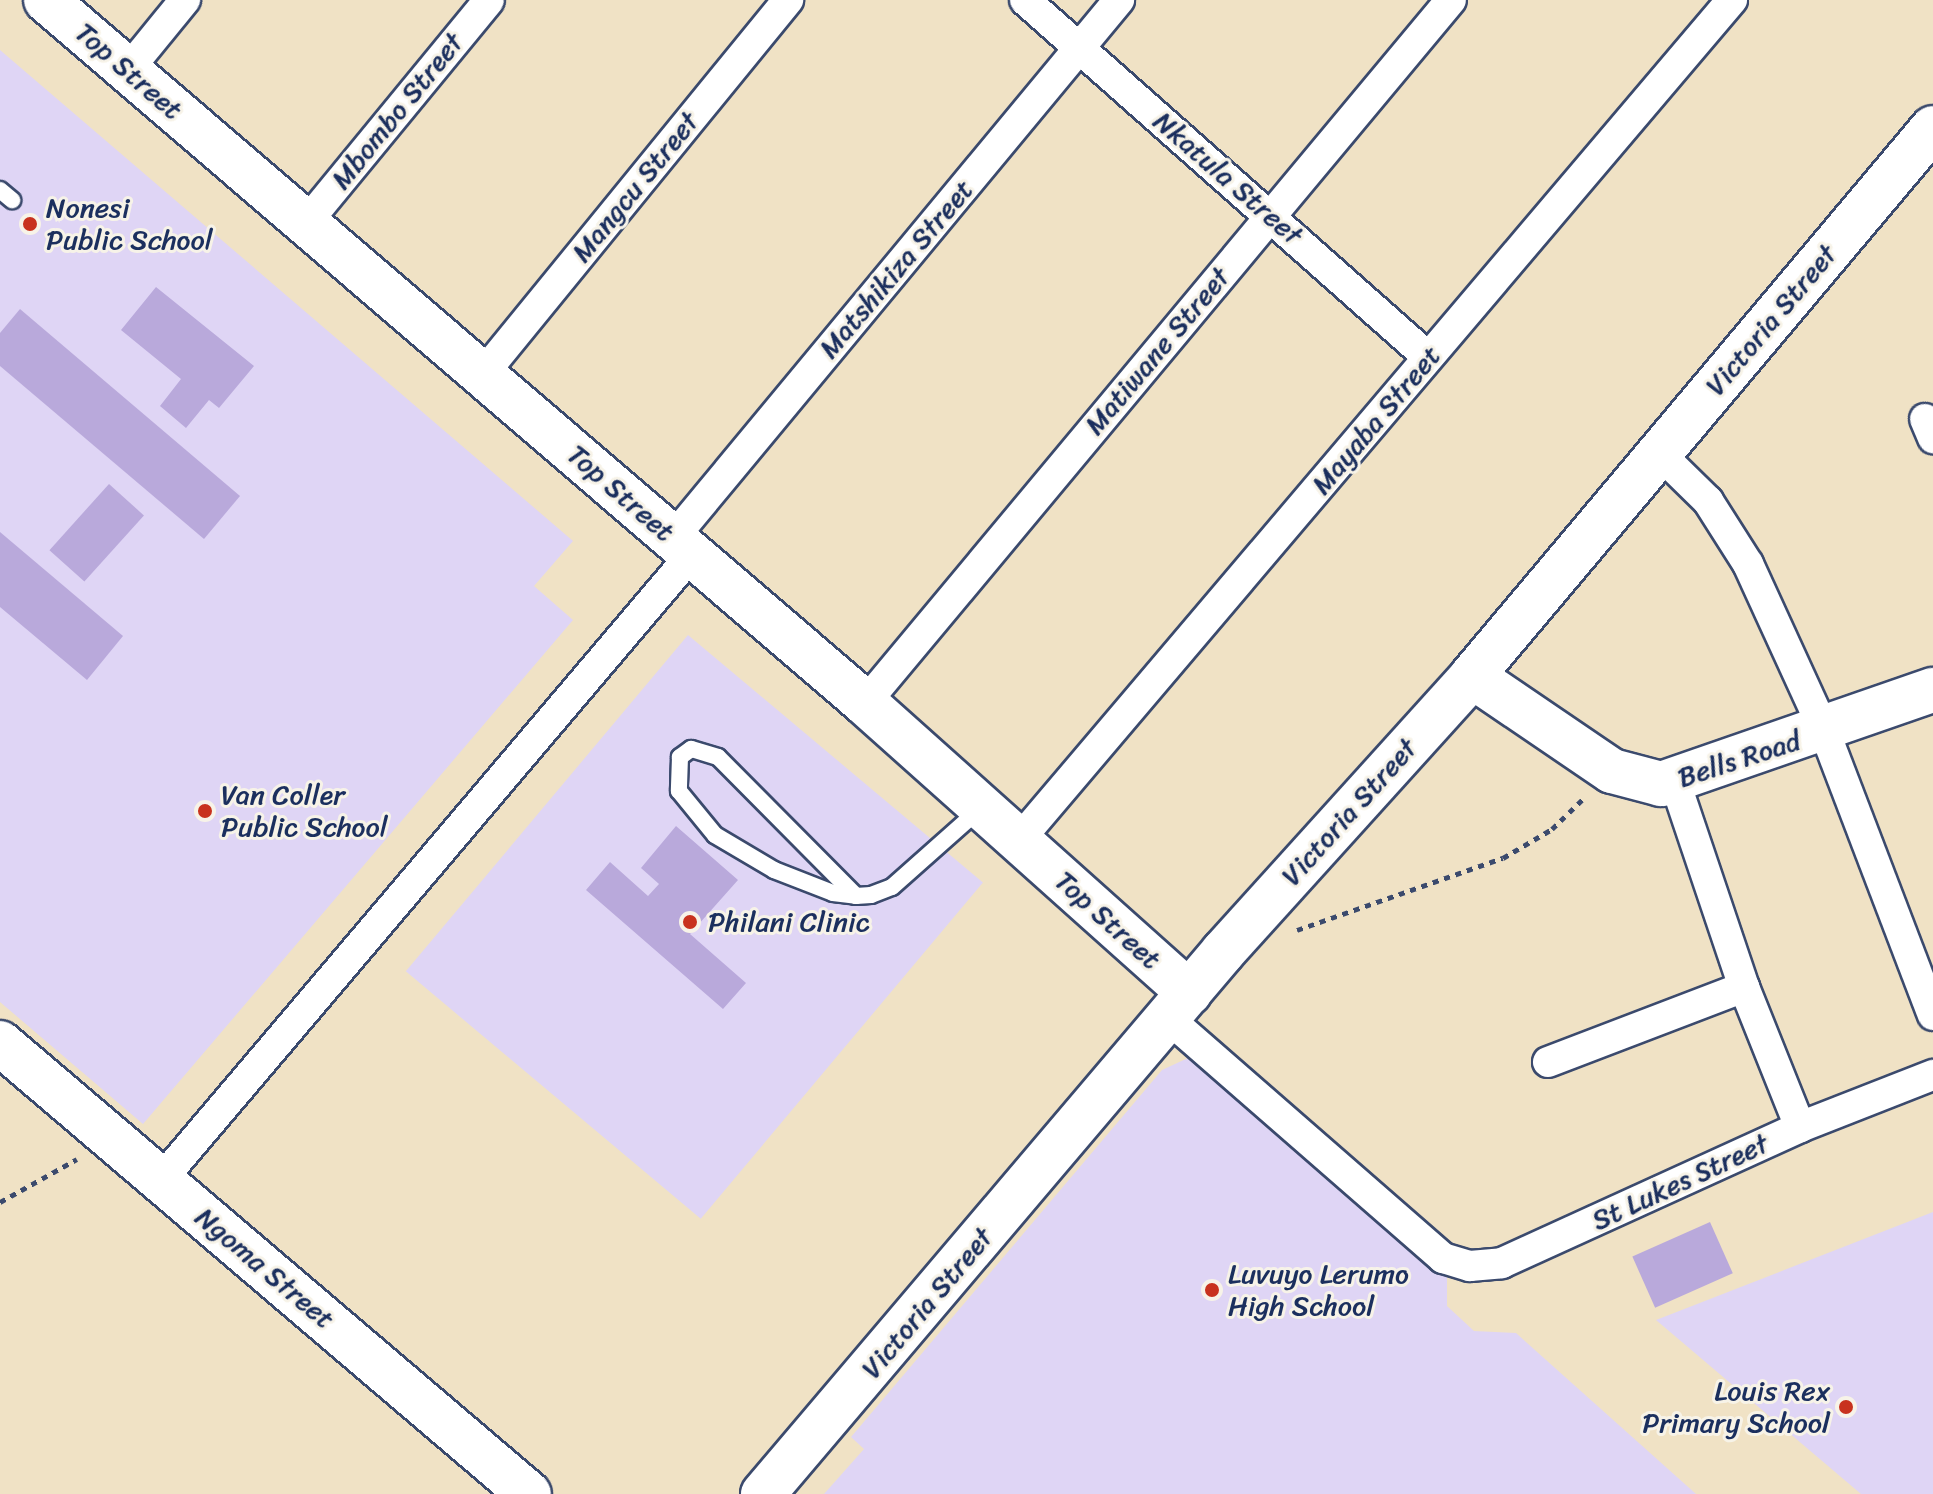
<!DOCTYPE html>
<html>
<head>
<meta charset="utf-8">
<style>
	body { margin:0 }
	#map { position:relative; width:1933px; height:1494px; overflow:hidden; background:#f0e2c5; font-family:Sriracha,sans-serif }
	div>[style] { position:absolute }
	.built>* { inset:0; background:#dfd5f5; transform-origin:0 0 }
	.building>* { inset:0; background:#b9a9db; transform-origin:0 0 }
	.path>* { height:5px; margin-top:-2.5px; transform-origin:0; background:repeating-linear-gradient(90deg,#3b4a6d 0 6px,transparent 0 12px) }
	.roads { filter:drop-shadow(2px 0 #3b4a6d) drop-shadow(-2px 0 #3b4a6d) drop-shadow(0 2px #3b4a6d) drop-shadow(0 -2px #3b4a6d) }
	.lane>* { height:16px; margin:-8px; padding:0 8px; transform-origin:8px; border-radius:8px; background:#fff }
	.street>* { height:30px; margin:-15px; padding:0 15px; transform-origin:15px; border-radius:15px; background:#fff }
	.secondary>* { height:44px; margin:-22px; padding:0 22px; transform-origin:22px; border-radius:22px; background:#fff }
	.dots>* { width:22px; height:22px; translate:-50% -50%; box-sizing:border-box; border:4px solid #f7f3e8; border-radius:50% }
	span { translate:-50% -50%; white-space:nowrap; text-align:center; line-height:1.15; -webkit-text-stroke:6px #f7f3e8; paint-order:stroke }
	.street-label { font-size:28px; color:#1b2f5e }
	.poi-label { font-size:28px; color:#1b2f5e }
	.left { translate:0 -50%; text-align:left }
	.right { translate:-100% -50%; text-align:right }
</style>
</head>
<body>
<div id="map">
	<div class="built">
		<i style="clip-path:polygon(0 50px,573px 541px,534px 586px,573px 620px,143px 1124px,0 1002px)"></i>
		<i style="left:688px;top:635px;width:385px;height:439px;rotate:40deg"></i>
		<i style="clip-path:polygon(1188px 1058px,1447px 1273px,1447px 1306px,1474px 1331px,1516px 1333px,1696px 1494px,824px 1494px,864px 1449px,851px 1437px,1162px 1070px)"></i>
		<i style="clip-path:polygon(1933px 1212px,1933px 1494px,1861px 1494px,1656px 1320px)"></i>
	</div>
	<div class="building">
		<i style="clip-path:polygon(156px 287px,254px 366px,219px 408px,209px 400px,186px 428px,160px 406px,181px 379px,121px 330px)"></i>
		<i style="clip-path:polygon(20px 309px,240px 496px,204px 539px,0 366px,0 333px)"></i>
		<i style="left:109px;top:484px;width:47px;height:89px;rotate:42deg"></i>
		<i style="clip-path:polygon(0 532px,123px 636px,87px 680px,0 607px)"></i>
		<i style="clip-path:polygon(676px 826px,738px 880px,690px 934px,746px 983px,723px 1009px,586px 890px,610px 862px,648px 896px,659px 884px,641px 868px)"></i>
		<i style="left:1710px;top:1222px;width:56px;height:85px;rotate:66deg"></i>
	</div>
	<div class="path">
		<i style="left:1297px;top:930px;width:218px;rotate:-19.3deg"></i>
		<i style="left:1503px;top:858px;width:57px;rotate:-30.6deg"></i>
		<i style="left:1552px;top:829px;width:47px;rotate:-44.1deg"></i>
		<i style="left:0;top:1202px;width:88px;rotate:-29.2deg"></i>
	</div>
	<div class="roads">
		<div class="lane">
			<i style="left:0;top:190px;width:16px;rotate:40deg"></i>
			<i style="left:856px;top:896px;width:196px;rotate:-134.8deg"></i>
			<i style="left:718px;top:757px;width:28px;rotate:-163deg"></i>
			<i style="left:691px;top:749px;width:14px;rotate:144deg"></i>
			<i style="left:680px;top:757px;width:34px;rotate:92deg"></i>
			<i style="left:679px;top:791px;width:57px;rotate:50.7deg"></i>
			<i style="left:715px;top:835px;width:69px;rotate:30.7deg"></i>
			<i style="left:774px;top:870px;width:63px;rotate:21.3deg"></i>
			<i style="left:833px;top:893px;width:23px;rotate:7deg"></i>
			<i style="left:856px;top:896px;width:15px;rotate:-4deg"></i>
			<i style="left:871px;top:895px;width:22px;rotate:-21deg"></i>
			<i style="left:892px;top:887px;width:119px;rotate:-41.6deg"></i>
		</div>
		<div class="street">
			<i style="left:1025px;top:0;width:538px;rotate:41.54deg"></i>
			<i style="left:127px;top:71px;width:92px;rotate:-50.8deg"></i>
			<i style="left:306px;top:223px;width:288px;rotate:-50.6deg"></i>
			<i style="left:483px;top:374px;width:483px;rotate:-50.8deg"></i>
			<i style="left:1925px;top:419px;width:21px;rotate:67deg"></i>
			<i style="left:1659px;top:453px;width:69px;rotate:44.4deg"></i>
			<i style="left:1708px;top:501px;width:75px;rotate:57.6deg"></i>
			<i style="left:1748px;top:564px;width:183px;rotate:65.4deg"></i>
			<i style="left:1824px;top:730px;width:305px;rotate:69.1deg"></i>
			<i style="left:673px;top:538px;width:699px;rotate:-50.34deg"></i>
			<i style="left:865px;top:703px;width:915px;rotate:-50.19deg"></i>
			<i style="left:1675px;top:782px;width:216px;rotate:71.4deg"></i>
			<i style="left:1744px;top:987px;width:151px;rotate:68.2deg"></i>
			<i style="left:1019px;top:840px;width:1102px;rotate:-49.68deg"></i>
			<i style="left:1169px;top:1019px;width:364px;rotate:41.1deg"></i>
			<i style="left:1443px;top:1258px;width:28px;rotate:17deg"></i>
			<i style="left:1470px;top:1266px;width:32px;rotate:-5deg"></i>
			<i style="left:1502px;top:1263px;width:328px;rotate:-24.5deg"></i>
			<i style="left:1800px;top:1127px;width:143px;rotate:-21.4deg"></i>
			<i style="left:1548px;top:1062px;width:210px;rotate:-20.9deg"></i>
			<i style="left:161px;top:1180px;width:821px;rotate:-49.69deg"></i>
		</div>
		<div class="secondary">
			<i style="left:46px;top:0;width:1079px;rotate:40.64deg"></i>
			<i style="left:865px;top:703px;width:435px;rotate:41.8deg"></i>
			<i style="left:1472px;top:676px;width:169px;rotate:34.2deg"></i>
			<i style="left:1612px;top:771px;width:51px;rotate:14.9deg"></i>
			<i style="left:1661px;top:784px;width:288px;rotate:-19.1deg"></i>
			<i style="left:0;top:1043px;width:695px;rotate:40.45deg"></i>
			<i style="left:763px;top:1494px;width:711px;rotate:-49.68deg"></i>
			<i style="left:1223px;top:952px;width:372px;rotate:-47.9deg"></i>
			<i style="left:1472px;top:676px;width:716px;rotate:-49.93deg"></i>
		</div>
	</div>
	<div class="dots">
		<i style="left:30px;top:224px;background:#c8321e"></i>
		<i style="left:205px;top:811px;background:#c8321e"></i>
		<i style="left:690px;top:922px;background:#c8321e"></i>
		<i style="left:1212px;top:1290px;background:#c8321e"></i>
		<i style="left:1846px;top:1407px;background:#c8321e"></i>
	</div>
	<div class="street-label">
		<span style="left:129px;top:71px;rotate:41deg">Top Street</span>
		<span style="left:397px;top:111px;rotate:-51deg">Mbombo Street</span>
		<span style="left:1228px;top:178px;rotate:41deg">Nkatula Street</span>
		<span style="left:635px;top:187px;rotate:-51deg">Mangcu Street</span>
		<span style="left:896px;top:269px;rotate:-50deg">Matshikiza Street</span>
		<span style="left:1771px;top:320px;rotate:-50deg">Victoria Street</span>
		<span style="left:1157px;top:351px;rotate:-50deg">Matiwane Street</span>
		<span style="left:1376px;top:420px;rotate:-50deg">Mayaba Street</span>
		<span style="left:621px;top:493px;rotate:41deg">Top Street</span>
		<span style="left:1739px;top:759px;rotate:-18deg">Bells Road</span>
		<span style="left:1349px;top:812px;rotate:-48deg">Victoria Street</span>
		<span style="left:1108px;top:920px;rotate:42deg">Top Street</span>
		<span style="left:1680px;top:1182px;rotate:-25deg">St Lukes Street</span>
		<span style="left:265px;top:1268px;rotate:40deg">Ngoma Street</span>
		<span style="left:927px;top:1303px;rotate:-50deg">Victoria Street</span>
	</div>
	<div class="poi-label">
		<span class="left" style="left:46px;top:224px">Nonesi<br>Public School</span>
		<span class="left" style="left:221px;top:811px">Van Coller<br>Public School</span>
		<span class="left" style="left:708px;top:922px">Philani Clinic</span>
		<span class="left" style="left:1228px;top:1290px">Luvuyo Lerumo<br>High School</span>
		<span class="right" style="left:1830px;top:1407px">Louis Rex<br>Primary School</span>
	</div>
</div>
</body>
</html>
